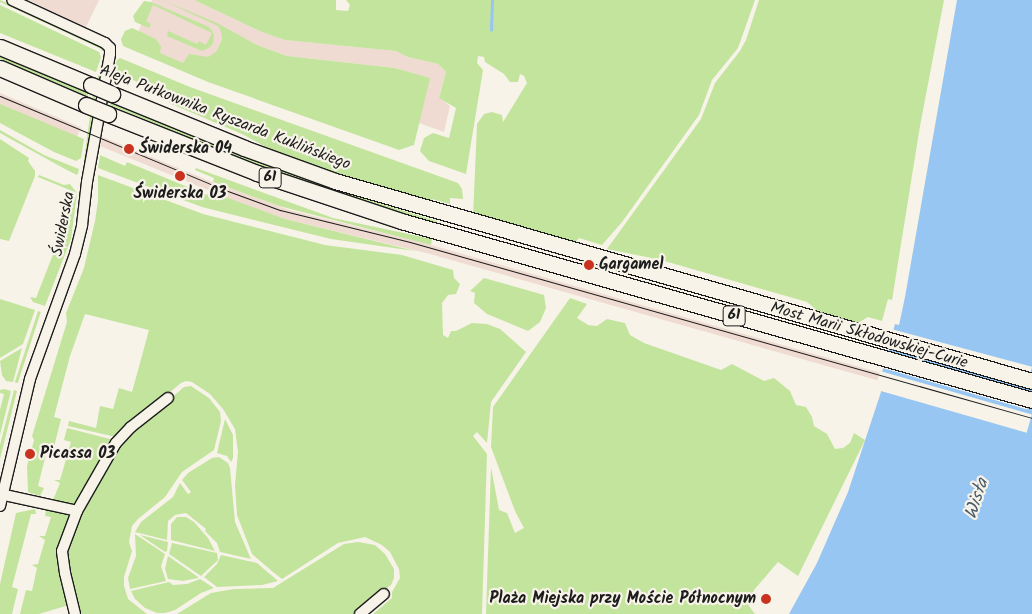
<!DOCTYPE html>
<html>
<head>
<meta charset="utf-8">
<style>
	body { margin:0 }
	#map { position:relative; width:1032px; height:614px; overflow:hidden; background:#f7f3e8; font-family:Kalam,sans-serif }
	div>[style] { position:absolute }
	.built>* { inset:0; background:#efdbd1; transform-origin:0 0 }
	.green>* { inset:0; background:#c3e49d; transform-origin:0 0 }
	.water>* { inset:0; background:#97c6f2 }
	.pier>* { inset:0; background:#f7f3e8; transform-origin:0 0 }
	.stream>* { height:2.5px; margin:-1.25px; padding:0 1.25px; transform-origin:1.25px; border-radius:1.25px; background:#97c6f2 }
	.roads { filter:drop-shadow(1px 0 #1c1c1c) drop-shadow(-1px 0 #1c1c1c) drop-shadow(0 1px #1c1c1c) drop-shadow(0 -1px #1c1c1c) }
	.minor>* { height:10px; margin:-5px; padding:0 5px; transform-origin:5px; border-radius:5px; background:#f7f3e8 }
	.primary>* { height:15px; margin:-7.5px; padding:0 7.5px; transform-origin:7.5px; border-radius:7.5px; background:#f7f3e8 }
	.tram>* { height:1px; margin:-0.5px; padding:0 0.5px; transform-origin:0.5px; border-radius:0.5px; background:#1c1c1c }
	.bridges { filter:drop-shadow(1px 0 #1c1c1c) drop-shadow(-1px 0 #1c1c1c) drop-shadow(0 1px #1c1c1c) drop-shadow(0 -1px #1c1c1c) }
	.primary-bridge>* { height:15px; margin:-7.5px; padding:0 7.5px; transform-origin:7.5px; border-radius:7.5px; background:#f7f3e8 }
	.dots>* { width:14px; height:14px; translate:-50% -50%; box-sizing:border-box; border:2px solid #f7f3e8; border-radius:50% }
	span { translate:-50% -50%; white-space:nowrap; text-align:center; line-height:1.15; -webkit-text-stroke:4.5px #f7f3e8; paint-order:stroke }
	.shield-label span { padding:1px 4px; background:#f7f3e8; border:1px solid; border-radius:4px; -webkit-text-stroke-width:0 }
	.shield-label { font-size:15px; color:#1c1c1c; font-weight:700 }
	.street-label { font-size:16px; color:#1c1c1c }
	.poi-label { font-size:16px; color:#1c1c1c; font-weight:700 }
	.left { translate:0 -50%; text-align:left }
	.right { translate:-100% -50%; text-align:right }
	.water-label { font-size:18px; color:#475867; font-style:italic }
</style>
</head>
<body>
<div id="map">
	<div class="built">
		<i style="clip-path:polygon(27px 0,99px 0,86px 27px)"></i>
		<i style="clip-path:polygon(152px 0,194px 0,262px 32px,285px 40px,397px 51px,408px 57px,438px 64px,446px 72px,439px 97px,450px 106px,444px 132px,419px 123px,429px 78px,395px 68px,287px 56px,257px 45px,235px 34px,220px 83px,132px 46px)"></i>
		<i style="left:0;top:93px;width:88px;height:11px;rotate:23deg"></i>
		<i style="clip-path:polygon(103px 137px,212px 182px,289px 210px,424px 243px,1032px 416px,1032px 424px,430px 254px,285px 219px,247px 206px,100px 146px)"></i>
	</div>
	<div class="green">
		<i style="clip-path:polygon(0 0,95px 42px,105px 51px,105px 60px,103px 51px,99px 48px,0 2px)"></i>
		<i style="clip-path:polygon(162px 0,217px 23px,257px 45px,287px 56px,395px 68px,430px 78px,414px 145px,399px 150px,208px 82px,123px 46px,121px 39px,125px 31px,132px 28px,156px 39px,161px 47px,160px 53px,183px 63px,189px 54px,208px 57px,216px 52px,222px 40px,221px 31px,218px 26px)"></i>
		<i style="clip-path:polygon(194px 0,336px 0,336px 10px,348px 11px,350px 5px,346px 0,755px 0,738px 48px,712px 80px,699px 115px,622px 222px,602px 245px,579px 238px,574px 244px,473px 217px,477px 124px,484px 114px,492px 112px,502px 115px,503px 122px,527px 83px,524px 76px,520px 74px,518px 82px,510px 82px,504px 74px,485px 62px,484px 57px,478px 56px,477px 63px,483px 70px,466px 174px,429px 161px,420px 151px,424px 138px,429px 135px,433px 133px,449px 138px,456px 108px,439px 98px,446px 72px,438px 64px,408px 57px,396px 51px,285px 40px,262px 32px)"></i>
		<i style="clip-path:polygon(759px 0,944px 0,920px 126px,892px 300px,888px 299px,882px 321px,868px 317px,858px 323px,818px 311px,807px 302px,661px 260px,607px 249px,701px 119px,715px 83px,740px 51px,746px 40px)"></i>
		<i style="clip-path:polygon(144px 1px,151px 2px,209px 27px,214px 34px,213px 43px,210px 47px,202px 51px,167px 36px,168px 31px,197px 44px,199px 41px,206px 45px,212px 33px,153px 5px,146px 21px,151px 24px,149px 28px,135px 22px,133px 16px)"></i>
		<i style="clip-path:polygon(0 5px,99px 52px,101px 57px,96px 72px,0 33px)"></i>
		<i style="left:0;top:56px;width:96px;height:3px;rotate:23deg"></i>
		<i style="clip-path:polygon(120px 58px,190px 87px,458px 183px,462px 189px,463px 199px,450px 198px,450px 204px,432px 199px,430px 202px,345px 176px,270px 149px,242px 134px,169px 103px,170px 99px,144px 89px,145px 85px,113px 72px,117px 60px)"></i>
		<i style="clip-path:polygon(104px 63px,94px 102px,86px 162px,84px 160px,93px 94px,101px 65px)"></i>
		<i style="clip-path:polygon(110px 102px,218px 146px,356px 196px,437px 221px,436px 223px,363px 202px,237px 157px,110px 105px)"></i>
		<i style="clip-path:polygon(0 104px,84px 139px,81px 158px,76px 161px,54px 152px,0 123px)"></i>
		<i style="clip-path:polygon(0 130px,44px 155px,79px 169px,78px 173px,77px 175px,65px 169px,0 133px)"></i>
		<i style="clip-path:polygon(0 139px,29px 158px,28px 161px,35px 171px,35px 176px,9px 241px,0 239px)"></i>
		<i style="clip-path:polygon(100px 155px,125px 166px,127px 162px,207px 195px,209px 191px,285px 219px,415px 251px,331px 239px,202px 207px,98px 168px)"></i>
		<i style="clip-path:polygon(196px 168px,333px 218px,432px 239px,431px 245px,279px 206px,213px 182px,214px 178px,195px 170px)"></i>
		<i style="clip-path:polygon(39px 175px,64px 185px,70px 184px,77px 193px,71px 239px,45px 306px,33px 302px,30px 297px,36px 298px,77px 193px,38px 177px)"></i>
		<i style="clip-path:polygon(98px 175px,203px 214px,325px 245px,402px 255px,453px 270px,454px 278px,460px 284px,456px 294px,448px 295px,442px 303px,443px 335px,448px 338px,451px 331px,456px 331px,472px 323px,487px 324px,500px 329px,526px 352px,491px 402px,487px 443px,477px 432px,473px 436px,487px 454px,482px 614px,373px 614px,392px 598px,392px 592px,400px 578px,399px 569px,390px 552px,382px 545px,365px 537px,338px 543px,282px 579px,273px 572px,252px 554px,237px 515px,235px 485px,238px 452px,235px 429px,223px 409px,210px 394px,192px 382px,186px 381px,181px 383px,116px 437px,68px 426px,69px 421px,96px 428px,100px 406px,113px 409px,119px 388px,132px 392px,149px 330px,85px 314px,70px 356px,54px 417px,61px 419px,53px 451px,47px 450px,38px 486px,44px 488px,40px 496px,28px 492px,27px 466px,34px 440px,32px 436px,67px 322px,66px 313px,84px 268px,95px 221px,98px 201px)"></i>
		<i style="clip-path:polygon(484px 278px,544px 295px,546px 308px,540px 322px,528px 331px,487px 314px,474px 303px,475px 293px,470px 291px)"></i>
		<i style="clip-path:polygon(570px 298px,587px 304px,577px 318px,588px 325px,597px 326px,607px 319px,625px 323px,630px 335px,644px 343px,721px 370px,732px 364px,764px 381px,774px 378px,790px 391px,796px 405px,806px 407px,812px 417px,814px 426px,827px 434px,835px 449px,843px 448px,850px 443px,854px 433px,865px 440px,798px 576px,778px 562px,754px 590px,749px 606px,755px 614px,486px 614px,491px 467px,499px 510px,507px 513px,515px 533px,524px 528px,515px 511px,491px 447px,493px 407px)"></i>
		<i style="clip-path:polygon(0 299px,35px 310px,23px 344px,0 358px)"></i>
		<i style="left:38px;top:311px;width:3px;height:75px;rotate:18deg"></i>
		<i style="clip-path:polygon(22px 348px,13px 382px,6px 381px,2px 375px,0 361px)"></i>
		<i style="clip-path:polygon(191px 386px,209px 398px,220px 412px,221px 421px,214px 450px,182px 472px,165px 497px,138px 519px,132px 526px,129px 542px,132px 551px,124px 577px,124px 586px,128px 599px,147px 614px,79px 614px,67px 553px,75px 524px,125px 438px,184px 387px)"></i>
		<i style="clip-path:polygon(4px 389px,11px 391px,0 435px,0 410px,4px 394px,0 393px,0 390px)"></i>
		<i style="clip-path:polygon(14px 390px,17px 391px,0 459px,0 445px)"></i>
		<i style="clip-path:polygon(225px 419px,233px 435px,233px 458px,231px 462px,227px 456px,217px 453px)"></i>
		<i style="clip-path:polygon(67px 428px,110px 439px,112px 442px,76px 505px,53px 500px,60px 483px,54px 480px,60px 480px,67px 456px,61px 452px,68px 452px,71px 442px,64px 440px)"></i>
		<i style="clip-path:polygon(219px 457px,228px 463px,230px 468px,235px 522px,251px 559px,220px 552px,217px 543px,205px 531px,206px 529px,186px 513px,175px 515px,168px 521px,167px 540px,135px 532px,141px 522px,173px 497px,180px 483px,188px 494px,191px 492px,182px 480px,188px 473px,212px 458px)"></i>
		<i style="clip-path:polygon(35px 509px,36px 514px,31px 514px,12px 587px,18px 589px,12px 614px,0 614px,0 584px,16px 513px)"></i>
		<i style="clip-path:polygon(46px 510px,65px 513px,70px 516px,61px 544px,69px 605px,39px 614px,20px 614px,26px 590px,32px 591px,37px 568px,32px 565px,38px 564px,45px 540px,39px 536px,45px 536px,51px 517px,45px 516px)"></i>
		<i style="clip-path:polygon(177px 517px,186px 517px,194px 522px,208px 538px,215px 551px,171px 540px,171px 524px)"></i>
		<i style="clip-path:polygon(135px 534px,165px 554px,161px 566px,166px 581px,130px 589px,128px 578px,136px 556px)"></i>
		<i style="clip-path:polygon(140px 535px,168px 542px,167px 551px,165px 552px)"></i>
		<i style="clip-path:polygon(358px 542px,375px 545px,385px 554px,394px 569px,394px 578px,391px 585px,353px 614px,177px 614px,211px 593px,234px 589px,273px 588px,344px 544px)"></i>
		<i style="clip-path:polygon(172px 543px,217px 553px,218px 560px,201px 576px,169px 554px)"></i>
		<i style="clip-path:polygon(221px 555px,257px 563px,278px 581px,262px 585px,217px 587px,204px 577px,217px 564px)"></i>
		<i style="clip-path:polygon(168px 556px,198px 577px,198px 578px,183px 581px,168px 579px,165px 569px)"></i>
		<i style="clip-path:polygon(200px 579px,214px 588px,201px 593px,175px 610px,165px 613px,157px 613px,145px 608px,135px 599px,131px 591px,169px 582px,173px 585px,187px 584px)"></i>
	</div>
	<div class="water">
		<i style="clip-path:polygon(957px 0,1032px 0,1032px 614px,789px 614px,817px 563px,848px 492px,881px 392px,881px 376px,895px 324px,899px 325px,905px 297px)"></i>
	</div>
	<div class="pier">
		<i style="left:891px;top:329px;width:146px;height:20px;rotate:15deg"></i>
		<i style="left:885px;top:350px;width:153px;height:18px;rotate:16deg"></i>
		<i style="left:880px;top:371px;width:158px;height:19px;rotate:16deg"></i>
	</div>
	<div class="stream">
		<i style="left:491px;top:30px;width:30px;rotate:-88deg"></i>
	</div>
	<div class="roads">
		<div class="minor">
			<i style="left:0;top:494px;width:79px;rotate:12.4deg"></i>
			<i style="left:0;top:506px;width:130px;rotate:-76.7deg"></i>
			<i style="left:30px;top:379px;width:133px;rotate:-70.2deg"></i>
			<i style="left:75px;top:254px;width:30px;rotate:-76deg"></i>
			<i style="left:82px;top:225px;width:43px;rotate:-83.4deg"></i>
			<i style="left:87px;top:182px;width:130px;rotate:-79.8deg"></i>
			<i style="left:110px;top:54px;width:6px;rotate:-90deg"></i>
			<i style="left:110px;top:48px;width:7px;rotate:-135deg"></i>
			<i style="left:105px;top:43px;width:102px;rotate:-155.2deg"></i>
			<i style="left:75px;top:614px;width:42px;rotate:-103.7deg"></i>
			<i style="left:65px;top:573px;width:22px;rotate:-98deg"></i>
			<i style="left:62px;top:551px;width:43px;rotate:-69.4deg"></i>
			<i style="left:77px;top:511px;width:78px;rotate:-60.2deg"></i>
			<i style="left:116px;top:443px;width:22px;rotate:-47deg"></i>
			<i style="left:131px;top:427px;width:47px;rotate:-38.1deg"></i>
			<i style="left:360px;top:614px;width:31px;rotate:-40deg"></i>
		</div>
		<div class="primary">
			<i style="left:0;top:47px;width:99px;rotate:22.7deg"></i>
			<i style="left:0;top:68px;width:94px;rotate:23.3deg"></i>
			<i style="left:112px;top:94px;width:143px;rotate:22.2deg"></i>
			<i style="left:244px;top:148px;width:97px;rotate:19.9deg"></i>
			<i style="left:335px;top:181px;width:725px;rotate:16.01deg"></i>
			<i style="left:108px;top:114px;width:160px;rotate:21.6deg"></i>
			<i style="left:257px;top:173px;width:152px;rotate:18.4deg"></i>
			<i style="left:401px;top:221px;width:656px;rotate:15.84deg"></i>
		</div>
	</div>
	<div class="tram">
		<i style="left:0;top:96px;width:244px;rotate:22.7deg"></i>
		<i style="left:225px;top:190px;width:59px;rotate:20deg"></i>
		<i style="left:280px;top:210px;width:134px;rotate:13.8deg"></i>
		<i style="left:410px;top:242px;width:646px;rotate:15.8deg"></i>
	</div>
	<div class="bridges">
		<div class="primary-bridge">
			<i style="left:91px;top:85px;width:23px;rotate:23deg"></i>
			<i style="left:86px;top:105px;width:24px;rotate:22deg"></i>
		</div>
	</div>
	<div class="dots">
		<i style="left:129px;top:149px;background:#c8321e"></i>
		<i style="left:180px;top:176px;background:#c8321e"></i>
		<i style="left:589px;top:265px;background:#c8321e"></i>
		<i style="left:30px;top:454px;background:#c8321e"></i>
		<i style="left:766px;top:599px;background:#c8321e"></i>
	</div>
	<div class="shield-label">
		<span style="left:270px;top:178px">61</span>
		<span style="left:734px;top:316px">61</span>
	</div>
	<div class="street-label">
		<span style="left:225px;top:118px;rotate:21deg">Aleja Pułkownika Ryszarda Kuklińskiego</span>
		<span style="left:64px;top:224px;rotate:-79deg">Świderska</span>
		<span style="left:869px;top:336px;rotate:16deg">Most Marii Skłodowskiej-Curie</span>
	</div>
	<div class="poi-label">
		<span class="left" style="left:139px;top:149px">Świderska 04</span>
		<span style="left:180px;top:194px">Świderska 03</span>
		<span class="left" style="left:599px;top:265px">Gargamel</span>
		<span class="left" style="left:40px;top:454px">Picassa 03</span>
		<span class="right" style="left:756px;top:599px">Plaża Miejska przy Moście Północnym</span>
	</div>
	<div class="water-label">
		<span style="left:978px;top:499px;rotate:-72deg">Wisła</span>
	</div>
</div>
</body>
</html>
